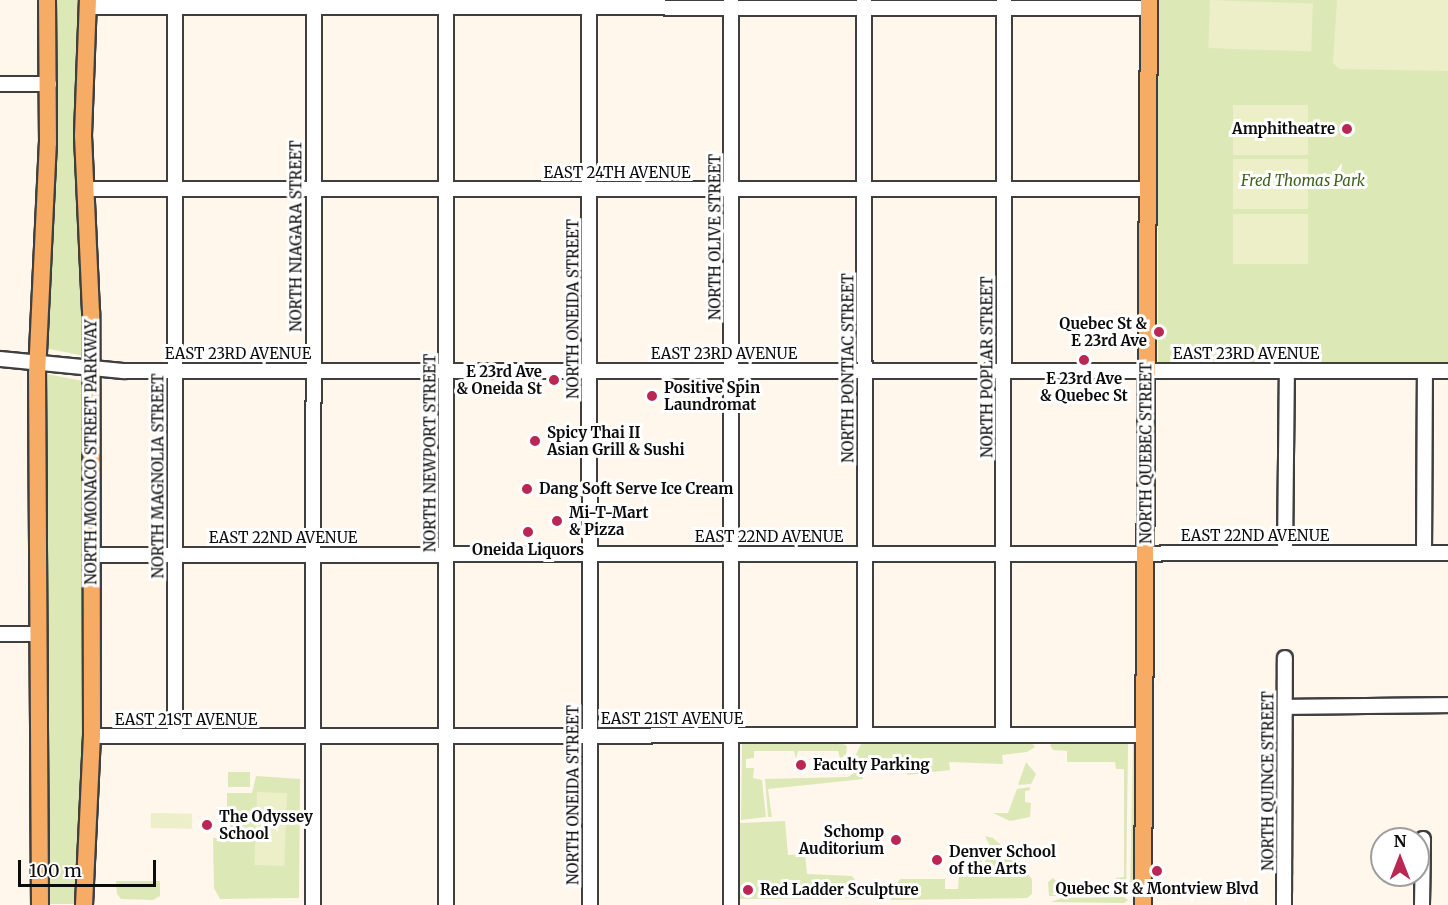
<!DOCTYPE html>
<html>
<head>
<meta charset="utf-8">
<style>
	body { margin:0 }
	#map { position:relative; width:1448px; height:905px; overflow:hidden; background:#fff6ec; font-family:Merriweather,serif }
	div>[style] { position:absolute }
	.green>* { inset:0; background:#dde8b7; transform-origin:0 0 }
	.pitch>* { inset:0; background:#ecefc8; transform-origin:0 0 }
	.roads { filter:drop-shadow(2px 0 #3f3f3f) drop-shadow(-2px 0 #3f3f3f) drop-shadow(0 2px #3f3f3f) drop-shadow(0 -2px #3f3f3f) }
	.minor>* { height:14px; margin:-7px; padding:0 7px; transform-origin:7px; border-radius:7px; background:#fff }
	.major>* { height:16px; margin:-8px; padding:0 8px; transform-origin:8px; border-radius:8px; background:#f6ac64 }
	.dots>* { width:16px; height:16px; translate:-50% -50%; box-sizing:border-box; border:3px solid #fff; border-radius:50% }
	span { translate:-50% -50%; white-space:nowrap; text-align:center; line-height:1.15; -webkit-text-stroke:6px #fff; paint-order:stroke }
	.poi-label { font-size:15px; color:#0c0c0c; font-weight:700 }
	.right { translate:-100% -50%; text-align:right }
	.left { translate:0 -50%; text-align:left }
	.street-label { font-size:15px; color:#0c0c0c }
	.park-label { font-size:15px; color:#3f621e; font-style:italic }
	.north { position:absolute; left:1370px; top:827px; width:60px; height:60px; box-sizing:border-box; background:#fff; border:2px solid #9e9e9e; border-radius:50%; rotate:0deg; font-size:16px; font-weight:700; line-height:24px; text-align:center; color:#0c0c0c }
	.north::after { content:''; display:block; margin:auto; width:21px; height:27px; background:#ba2755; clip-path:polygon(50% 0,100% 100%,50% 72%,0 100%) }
	.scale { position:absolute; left:18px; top:860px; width:138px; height:27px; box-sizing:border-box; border:3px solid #0c0c0c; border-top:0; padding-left:8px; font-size:18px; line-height:21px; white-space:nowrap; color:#0c0c0c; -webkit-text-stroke:4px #fff; paint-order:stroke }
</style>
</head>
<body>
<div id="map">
	<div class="green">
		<i style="clip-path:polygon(51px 0,82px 0,84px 356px,45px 348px)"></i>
		<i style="left:1158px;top:0;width:290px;height:362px"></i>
		<i style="clip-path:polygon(47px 374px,83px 381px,84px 738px,77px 904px,48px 904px)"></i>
		<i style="clip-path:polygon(1133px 742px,1134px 744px,1135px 899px,1130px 893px)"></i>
		<i style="clip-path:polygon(1032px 743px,1035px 747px,1027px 752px,1002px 755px,1003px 764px,949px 762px,950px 770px,907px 775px,908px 770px,895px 763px,868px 760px,861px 762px,864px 779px,768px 789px,772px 817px,768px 817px,765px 779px,848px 777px,860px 769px,853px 761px,861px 744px)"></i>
		<i style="clip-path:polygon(1054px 743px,1128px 744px,1126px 896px,1049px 896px,1048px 882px,1053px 878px,1062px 887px,1115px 887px,1116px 878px,1124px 877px,1124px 769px,1116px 769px,1115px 762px,1067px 762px,1067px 751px,1053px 750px,1050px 745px)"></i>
		<i style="clip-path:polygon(742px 744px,843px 744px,847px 746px,846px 755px,840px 758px,838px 751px,798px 751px,796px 759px,794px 751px,754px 751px,754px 758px,746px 759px,746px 768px,754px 768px,753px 778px,762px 780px,766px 817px,741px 820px)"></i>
		<i style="clip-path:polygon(1026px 762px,1036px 774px,1031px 784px,1018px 785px)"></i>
		<i style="left:228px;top:772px;width:22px;height:15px"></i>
		<i style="clip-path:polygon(256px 776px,300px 779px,299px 898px,220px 899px,214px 888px,213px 838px,227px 838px,227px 793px,252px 793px)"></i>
		<i style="clip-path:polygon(1030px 787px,1030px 790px,1025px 791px,1025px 802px,1031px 803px,1030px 817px,1010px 821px,993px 813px,1008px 813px,1017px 789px)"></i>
		<i style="clip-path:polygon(785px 821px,788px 855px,805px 854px,807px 874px,852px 876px,860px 887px,859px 898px,740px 899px,740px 823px)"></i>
		<i style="clip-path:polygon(985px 836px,993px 838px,1025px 866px,976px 866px,976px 852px,993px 852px)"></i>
		<i style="clip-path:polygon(1026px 872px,1032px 879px,1032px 894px,1027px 898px,891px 900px,890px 892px,900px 879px,945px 879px,945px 889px,958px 889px,959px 875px)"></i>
		<i style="clip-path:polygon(116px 881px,160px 881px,160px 896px,153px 900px,121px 899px,117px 894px)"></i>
		<i style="clip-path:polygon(1124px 897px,1128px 900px,1124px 903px,1051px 902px,1062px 898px)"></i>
	</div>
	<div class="pitch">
		<i style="left:1210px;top:0;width:103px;height:48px;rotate:2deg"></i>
		<i style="clip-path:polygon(1337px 0,1448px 0,1448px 71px,1339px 69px,1333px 63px)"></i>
		<i style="left:1233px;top:105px;width:75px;height:50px"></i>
		<i style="left:1233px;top:159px;width:75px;height:50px"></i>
		<i style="left:1233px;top:214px;width:75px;height:50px"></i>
		<i style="left:257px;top:792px;width:30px;height:73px;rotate:2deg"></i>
		<i style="left:151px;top:813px;width:41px;height:15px;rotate:1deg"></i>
	</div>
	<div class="roads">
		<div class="minor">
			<i style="left:175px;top:0;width:736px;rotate:90deg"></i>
			<i style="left:589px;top:0;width:905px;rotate:89.94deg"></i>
			<i style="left:864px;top:0;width:735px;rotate:89.92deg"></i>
			<i style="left:88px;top:7px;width:1061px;rotate:0.05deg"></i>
			<i style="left:0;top:84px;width:49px"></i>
			<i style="left:86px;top:189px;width:1063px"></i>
			<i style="left:0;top:359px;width:124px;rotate:5.6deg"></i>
			<i style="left:123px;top:371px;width:1325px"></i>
			<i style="left:1285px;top:553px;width:182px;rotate:-89.4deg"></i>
			<i style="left:1424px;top:553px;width:182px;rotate:-89.7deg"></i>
			<i style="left:91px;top:555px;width:1357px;rotate:-0.08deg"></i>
			<i style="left:0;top:634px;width:37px"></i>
			<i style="left:1285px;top:707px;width:163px;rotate:-0.7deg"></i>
			<i style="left:1003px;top:735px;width:735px;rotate:-89.92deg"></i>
			<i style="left:92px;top:736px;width:1052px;rotate:-0.05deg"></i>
			<i style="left:313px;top:905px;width:905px;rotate:-89.94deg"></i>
			<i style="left:446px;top:905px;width:905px;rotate:-90deg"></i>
			<i style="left:731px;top:905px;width:905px;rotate:-90deg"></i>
			<i style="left:1284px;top:905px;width:247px;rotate:-89.8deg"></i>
			<i style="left:1422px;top:905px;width:66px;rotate:-89.1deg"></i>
		</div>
		<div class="major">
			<i style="left:40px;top:905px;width:531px;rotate:-90.32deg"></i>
			<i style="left:37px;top:374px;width:231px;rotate:-87.3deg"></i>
			<i style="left:48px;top:143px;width:143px;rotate:-90.4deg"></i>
			<i style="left:84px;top:905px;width:169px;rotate:-87.3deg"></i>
			<i style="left:92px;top:736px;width:424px;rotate:-90.1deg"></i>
			<i style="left:91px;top:312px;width:177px;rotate:-92.6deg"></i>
			<i style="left:83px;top:135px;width:135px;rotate:-87.9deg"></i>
			<i style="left:1143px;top:905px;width:905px;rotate:-89.62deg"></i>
		</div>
	</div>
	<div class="dots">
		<i style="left:1347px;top:129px;background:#ba2755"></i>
		<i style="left:1159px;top:332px;background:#ba2755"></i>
		<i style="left:1084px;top:360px;background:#ba2755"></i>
		<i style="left:554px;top:380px;background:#ba2755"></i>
		<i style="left:652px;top:396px;background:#ba2755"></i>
		<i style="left:535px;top:441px;background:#ba2755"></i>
		<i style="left:527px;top:489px;background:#ba2755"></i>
		<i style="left:557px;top:521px;background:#ba2755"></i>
		<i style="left:528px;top:532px;background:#ba2755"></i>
		<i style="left:801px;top:765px;background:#ba2755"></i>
		<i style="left:207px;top:825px;background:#ba2755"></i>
		<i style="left:896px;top:840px;background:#ba2755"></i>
		<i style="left:937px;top:860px;background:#ba2755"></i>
		<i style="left:1157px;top:871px;background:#ba2755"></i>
		<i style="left:748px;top:890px;background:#ba2755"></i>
	</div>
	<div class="poi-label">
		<span class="right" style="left:1335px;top:129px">Amphitheatre</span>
		<span class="right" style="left:1147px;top:332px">Quebec St &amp;<br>E 23rd Ave</span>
		<span class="right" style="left:542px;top:380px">E 23rd Ave<br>&amp; Oneida St</span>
		<span style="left:1084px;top:387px">E 23rd Ave<br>&amp; Quebec St</span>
		<span class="left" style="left:664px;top:396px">Positive Spin<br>Laundromat</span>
		<span class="left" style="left:547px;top:441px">Spicy Thai II<br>Asian Grill &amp; Sushi</span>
		<span class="left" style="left:539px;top:489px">Dang Soft Serve Ice Cream</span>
		<span class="left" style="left:569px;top:521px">Mi-T-Mart<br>&amp; Pizza</span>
		<span style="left:528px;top:550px">Oneida Liquors</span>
		<span class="left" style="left:813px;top:765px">Faculty Parking</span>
		<span class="left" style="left:219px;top:825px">The Odyssey<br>School</span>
		<span class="right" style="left:884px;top:840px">Schomp<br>Auditorium</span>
		<span class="left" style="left:949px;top:860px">Denver School<br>of the Arts</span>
		<span style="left:1157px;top:889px">Quebec St &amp; Montview Blvd</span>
		<span class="left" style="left:760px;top:890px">Red Ladder Sculpture</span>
	</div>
	<div class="street-label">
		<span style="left:617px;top:173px">EAST 24TH AVENUE</span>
		<span style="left:296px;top:236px;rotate:-90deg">NORTH NIAGARA STREET</span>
		<span style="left:715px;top:237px;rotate:-90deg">NORTH OLIVE STREET</span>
		<span style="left:573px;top:309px;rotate:-90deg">NORTH ONEIDA STREET</span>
		<span style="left:238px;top:354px">EAST 23RD AVENUE</span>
		<span style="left:724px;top:354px">EAST 23RD AVENUE</span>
		<span style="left:1246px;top:354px">EAST 23RD AVENUE</span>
		<span style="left:987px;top:367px;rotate:-90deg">NORTH POPLAR STREET</span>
		<span style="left:848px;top:368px;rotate:-90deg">NORTH PONTIAC STREET</span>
		<span style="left:91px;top:452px;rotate:-90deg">NORTH MONACO STREET PARKWAY</span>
		<span style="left:430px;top:453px;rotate:-90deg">NORTH NEWPORT STREET</span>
		<span style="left:1146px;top:453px;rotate:-90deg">NORTH QUEBEC STREET</span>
		<span style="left:158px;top:476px;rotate:-90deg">NORTH MAGNOLIA STREET</span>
		<span style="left:1255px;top:536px">EAST 22ND AVENUE</span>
		<span style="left:769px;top:537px">EAST 22ND AVENUE</span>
		<span style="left:283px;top:538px">EAST 22ND AVENUE</span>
		<span style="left:672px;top:719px">EAST 21ST AVENUE</span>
		<span style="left:186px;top:720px">EAST 21ST AVENUE</span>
		<span style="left:1268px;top:781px;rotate:-90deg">NORTH QUINCE STREET</span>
		<span style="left:573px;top:795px;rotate:-90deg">NORTH ONEIDA STREET</span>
	</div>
	<div class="park-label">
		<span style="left:1303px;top:181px">Fred Thomas Park</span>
	</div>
	<div class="north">N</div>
	<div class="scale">100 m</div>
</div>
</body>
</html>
